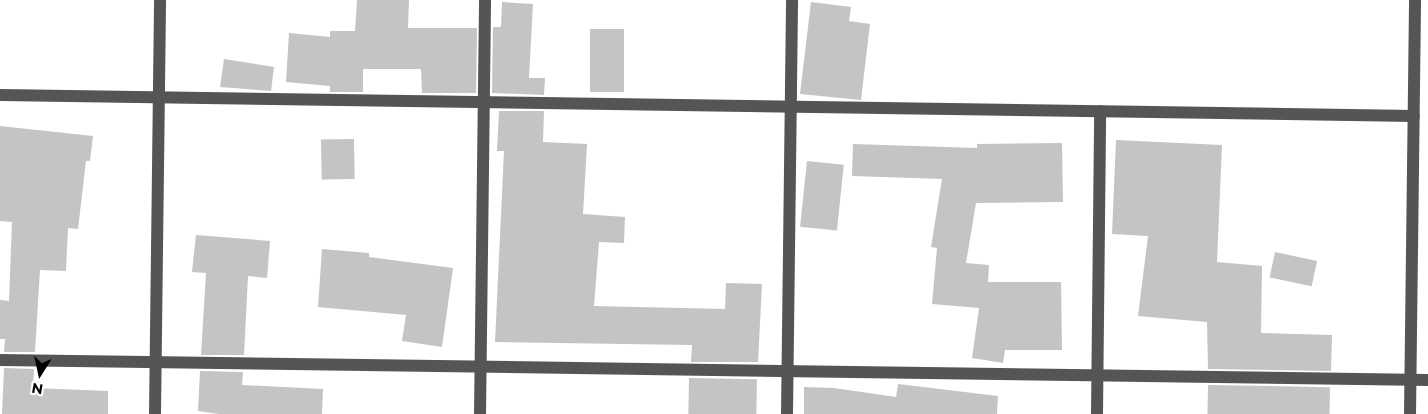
<!DOCTYPE html>
<html>
<head>
<meta charset="utf-8">
<style>
	body { margin:0 }
	#map { position:relative; width:1428px; height:414px; overflow:hidden; background:#fff; font-family:Montserrat,sans-serif }
	div>[style] { position:absolute }
	.building>* { inset:0; background:#c4c4c4; transform-origin:0 0 }
	.minor>* { height:12px; margin:-6px; padding:0 6px; transform-origin:6px; border-radius:6px; background:#555 }
	span { translate:-50% -50%; white-space:nowrap; text-align:center; line-height:1.15; -webkit-text-stroke:4px #fff; paint-order:stroke }
	.north { position:absolute; left:15px; top:349px; width:50px; height:50px; -webkit-text-stroke:4px #fff; paint-order:stroke; rotate:190deg; font-size:14px; font-weight:700; line-height:20px; text-align:center; color:#000 }
	.north::after { content:''; display:block; margin:auto; width:18px; height:22px; background:#000; clip-path:polygon(50% 0,100% 100%,50% 72%,0 100%) }
</style>
</head>
<body>
<div id="map">
	<div class="building">
		<i style="clip-path:polygon(357px 0,409px 0,408px 28px,477px 28px,476px 93px,422px 93px,421px 69px,363px 69px,363px 92px,330px 92px,330px 86px,286px 82px,289px 33px,330px 37px,330px 31px,355px 31px)"></i>
		<i style="clip-path:polygon(502px 2px,533px 4px,529px 78px,545px 78px,544px 95px,492px 93px,493px 27px,501px 27px)"></i>
		<i style="clip-path:polygon(811px 2px,851px 7px,849px 21px,870px 24px,861px 100px,800px 94px)"></i>
		<i style="left:590px;top:29px;width:34px;height:63px"></i>
		<i style="clip-path:polygon(224px 59px,274px 67px,271px 91px,220px 87px)"></i>
		<i style="clip-path:polygon(499px 111px,544px 111px,543px 142px,587px 144px,583px 214px,625px 217px,624px 243px,599px 242px,594px 306px,725px 309px,726px 283px,762px 284px,758px 362px,691px 362px,692px 345px,495px 342px,504px 151px,497px 151px)"></i>
		<i style="clip-path:polygon(0 126px,93px 136px,90px 161px,86px 161px,78px 229px,68px 228px,66px 271px,40px 270px,35px 352px,4px 352px,5px 339px,0 339px,0 300px,9px 301px,12px 222px,0 221px)"></i>
		<i style="left:354px;top:139px;width:40px;height:33px;rotate:89deg"></i>
		<i style="clip-path:polygon(1116px 140px,1222px 145px,1217px 262px,1262px 266px,1261px 333px,1332px 335px,1331px 371px,1208px 369px,1207px 322px,1138px 316px,1148px 236px,1112px 234px)"></i>
		<i style="clip-path:polygon(1062px 143px,1063px 202px,976px 203px,966px 263px,989px 265px,988px 282px,1061px 282px,1062px 350px,1005px 350px,1003px 363px,972px 358px,979px 308px,932px 304px,937px 248px,931px 247px,942px 179px,852px 176px,853px 144px,977px 148px,977px 144px)"></i>
		<i style="left:807px;top:161px;width:37px;height:66px;rotate:6deg"></i>
		<i style="clip-path:polygon(196px 235px,270px 241px,267px 278px,248px 276px,244px 355px,201px 355px,206px 273px,192px 272px)"></i>
		<i style="clip-path:polygon(322px 249px,369px 253px,369px 257px,453px 268px,442px 347px,402px 341px,406px 315px,318px 307px)"></i>
		<i style="left:1275px;top:252px;width:43px;height:26px;rotate:12deg"></i>
		<i style="clip-path:polygon(4px 368px,34px 369px,33px 388px,108px 391px,108px 414px,2px 414px)"></i>
		<i style="clip-path:polygon(200px 371px,243px 372px,242px 385px,323px 389px,322px 414px,219px 414px,198px 411px)"></i>
		<i style="left:689px;top:378px;width:68px;height:36px;rotate:1deg"></i>
		<i style="clip-path:polygon(898px 384px,998px 396px,997px 414px,804px 414px,804px 387px,834px 388px,896px 397px)"></i>
		<i style="left:1208px;top:385px;width:122px;height:29px;rotate:1deg"></i>
	</div>
	<div class="minor">
		<i style="left:0;top:95px;width:1414px;rotate:0.85deg"></i>
		<i style="left:0;top:360px;width:1428px;rotate:0.8deg"></i>
		<i style="left:155px;top:414px;width:414px;rotate:-89.3deg"></i>
		<i style="left:480px;top:414px;width:414px;rotate:-89.3deg"></i>
		<i style="left:787px;top:414px;width:414px;rotate:-89.3deg"></i>
		<i style="left:1097px;top:414px;width:303px;rotate:-89.4deg"></i>
		<i style="left:1410px;top:414px;width:414px;rotate:-89.3deg"></i>
	</div>
	<div class="north">N</div>
</div>
</body>
</html>
